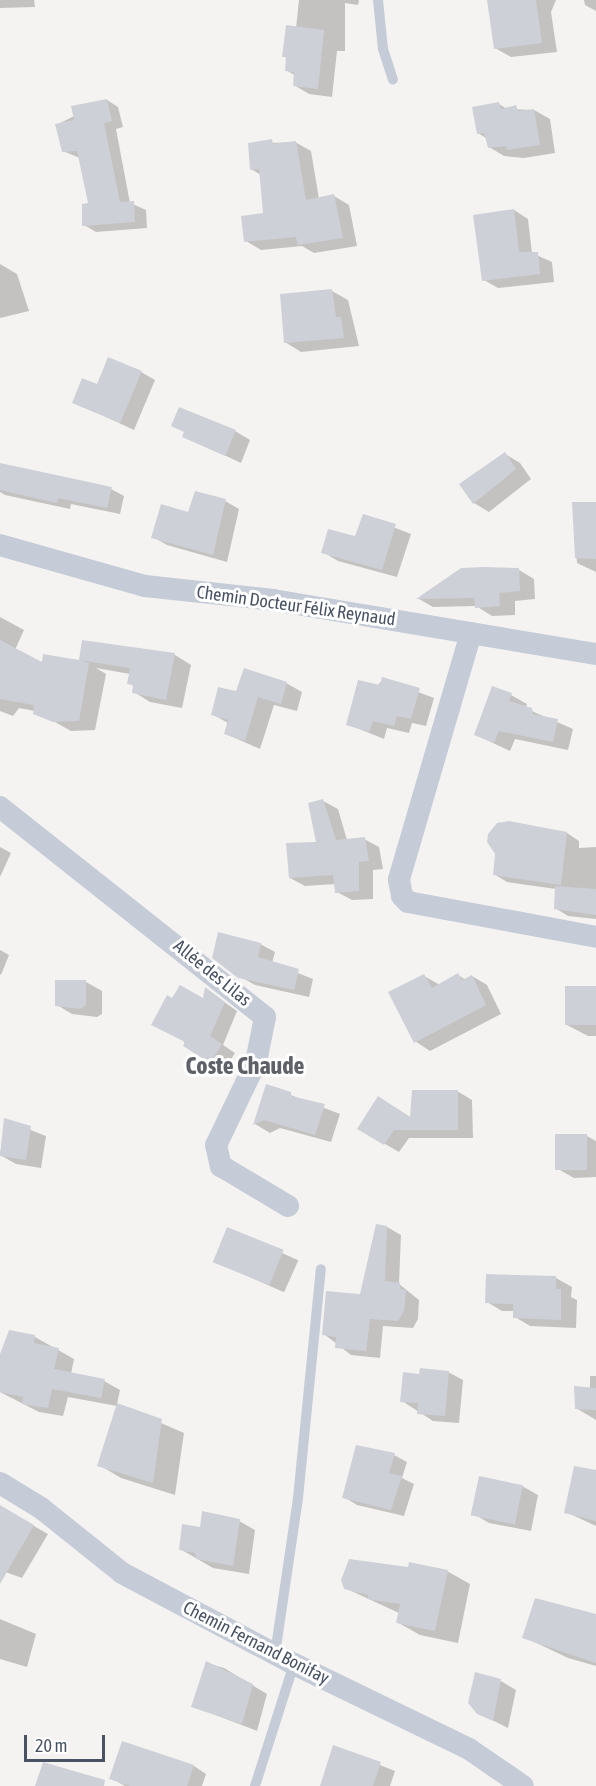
<!DOCTYPE html>
<html>
<head>
<meta charset="utf-8">
<style>
	body { margin:0 }
	#map { position:relative; width:596px; height:1786px; overflow:hidden; background:#f5f3f2; font-family:"Asap Condensed",sans-serif }
	div>[style] { position:absolute }
	.shadow>* { inset:0; background:#0003; transform-origin:0 0 }
	.building>* { inset:0; background:#ced0d8; transform-origin:0 0 }
	.service>* { height:10px; margin:-5px; padding:0 5px; transform-origin:5px; border-radius:5px; background:#c5ccd7 }
	.minor>* { height:22px; margin:-11px; padding:0 11px; transform-origin:11px; border-radius:11px; background:#c5ccd7 }
	span { translate:-50% -50%; white-space:nowrap; text-align:center; line-height:1.15; -webkit-text-stroke:6px #fff; paint-order:stroke }
	.street-label { font-size:18px; color:#485262 }
	.district-label { font-size:24px; color:#5e6168; font-weight:700 }
	.scale { position:absolute; left:24px; top:1735px; width:81px; height:27px; box-sizing:border-box; border:3px solid #485262; border-top:0; padding-left:8px; font-size:18px; line-height:21px; white-space:nowrap; color:#485262; -webkit-text-stroke:4px #fff; paint-order:stroke }
</style>
</head>
<body>
<div id="map">
	<div class="shadow">
		<i style="clip-path:polygon(0 0,34px 0,35px 7px,0 8px)"></i>
		<i style="clip-path:polygon(299px 0,359px 0,358px 5px,345px 3px,345px 51px,337px 51px,332px 97px,309px 94px,294px 85px,296px 76px,286px 70px,288px 59px,283px 56px,296px 28px)"></i>
		<i style="clip-path:polygon(488px 0,556px 0,551px 12px,557px 52px,511px 57px,495px 48px)"></i>
		<i style="clip-path:polygon(584px 0,596px 0,596px 11px,585px 5px)"></i>
		<i style="clip-path:polygon(107px 100px,118px 107px,123px 127px,116px 129px,130px 203px,146px 210px,147px 228px,96px 232px,84px 225px,90px 205px,80px 158px,63px 151px,56px 125px)"></i>
		<i style="clip-path:polygon(499px 104px,507px 109px,534px 110px,550px 119px,555px 153px,524px 158px,504px 156px,489px 147px,486px 138px,478px 133px)"></i>
		<i style="clip-path:polygon(295px 142px,311px 151px,319px 199px,334px 196px,349px 205px,357px 246px,314px 253px,302px 246px,261px 250px,246px 241px,264px 215px,261px 175px,251px 169px,249px 144px)"></i>
		<i style="clip-path:polygon(514px 210px,528px 219px,532px 253px,552px 262px,554px 282px,498px 288px,484px 280px)"></i>
		<i style="clip-path:polygon(0 264px,17px 274px,29px 311px,0 318px)"></i>
		<i style="clip-path:polygon(332px 291px,348px 300px,359px 346px,301px 352px,285px 342px)"></i>
		<i style="clip-path:polygon(141px 372px,155px 380px,134px 430px,74px 402px,98px 386px)"></i>
		<i style="clip-path:polygon(235px 431px,250px 440px,241px 463px,184px 436px)"></i>
		<i style="clip-path:polygon(505px 454px,520px 463px,531px 479px,489px 512px,474px 503px)"></i>
		<i style="clip-path:polygon(0 464px,111px 489px,124px 496px,120px 514px,71px 504px,70px 509px,5px 495px,0 492px)"></i>
		<i style="clip-path:polygon(225px 501px,239px 509px,227px 562px,167px 545px,153px 537px,189px 514px)"></i>
		<i style="clip-path:polygon(573px 503px,596px 504px,596px 572px,577px 563px)"></i>
		<i style="clip-path:polygon(364px 516px,411px 534px,397px 577px,338px 561px,323px 552px,356px 538px)"></i>
		<i style="clip-path:polygon(519px 570px,534px 579px,535px 599px,515px 601px,515px 615px,492px 616px,476px 606px,433px 607px,419px 599px)"></i>
		<i style="clip-path:polygon(0 617px,24px 630px,15px 650px,43px 664px,80px 661px,84px 641px,175px 655px,191px 665px,182px 708px,150px 702px,134px 692px,135px 687px,129px 683px,130px 674px,96px 668px,106px 674px,95px 730px,71px 731px,35px 711px,19px 708px,13px 716px,0 711px)"></i>
		<i style="clip-path:polygon(383px 679px,434px 698px,426px 726px,412px 723px,409px 733px,387px 728px,384px 739px,347px 724px)"></i>
		<i style="clip-path:polygon(286px 683px,302px 692px,297px 711px,274px 705px,260px 749px,226px 734px,228px 723px,212px 714px,237px 693px)"></i>
		<i style="clip-path:polygon(511px 695px,527px 704px,525px 708px,573px 729px,568px 750px,515px 739px,510px 751px,476px 735px)"></i>
		<i style="clip-path:polygon(323px 801px,338px 809px,347px 840px,364px 839px,379px 847px,383px 869px,373px 870px,373px 899px,352px 900px,337px 892px,336px 884px,305px 886px,290px 878px,318px 843px)"></i>
		<i style="clip-path:polygon(567px 833px,579px 841px,579px 848px,596px 847px,596px 919px,568px 916px,555px 908px,556px 889px,507px 882px,494px 874px)"></i>
		<i style="clip-path:polygon(0 847px,11px 853px,0 877px)"></i>
		<i style="clip-path:polygon(260px 944px,275px 952px,272px 963px,313px 979px,309px 997px,255px 985px,239px 976px)"></i>
		<i style="clip-path:polygon(0 950px,9px 955px,1px 975px,0 974px)"></i>
		<i style="clip-path:polygon(458px 975px,466px 980px,472px 976px,487px 985px,501px 1014px,430px 1051px,415px 1041px,424px 976px,440px 985px)"></i>
		<i style="clip-path:polygon(86px 982px,102px 991px,102px 1014px,97px 1017px,72px 1014px,57px 1005px)"></i>
		<i style="clip-path:polygon(596px 988px,596px 1036px,588px 1036px,567px 1025px)"></i>
		<i style="clip-path:polygon(206px 989px,237px 1011px,223px 1045px,235px 1053px,225px 1069px,185px 1045px,172px 1000px,204px 1000px)"></i>
		<i style="clip-path:polygon(267px 1086px,340px 1114px,331px 1142px,280px 1128px,270px 1133px,255px 1124px)"></i>
		<i style="clip-path:polygon(457px 1091px,472px 1100px,473px 1138px,409px 1138px,399px 1152px,359px 1129px,379px 1098px,412px 1118px)"></i>
		<i style="clip-path:polygon(5px 1120px,46px 1136px,41px 1168px,16px 1164px,0 1155px)"></i>
		<i style="clip-path:polygon(587px 1136px,596px 1141px,596px 1177px,574px 1178px,558px 1169px)"></i>
		<i style="clip-path:polygon(387px 1227px,401px 1235px,399px 1284px,419px 1300px,418px 1319px,413px 1328px,383px 1326px,380px 1358px,351px 1355px,324px 1334px,361px 1296px)"></i>
		<i style="left:228px;top:1229px;width:77px;height:35px;rotate:24deg"></i>
		<i style="clip-path:polygon(556px 1278px,572px 1287px,571px 1297px,577px 1300px,576px 1328px,530px 1326px,515px 1317px,515px 1311px,502px 1311px,487px 1302px)"></i>
		<i style="clip-path:polygon(10px 1332px,35px 1337px,74px 1359px,71px 1374px,104px 1381px,120px 1390px,117px 1404px,184px 1433px,175px 1495px,121px 1478px,99px 1465px,117px 1406px,68px 1397px,63px 1416px,39px 1412px,0 1392px,0 1355px)"></i>
		<i style="clip-path:polygon(448px 1372px,463px 1380px,459px 1423px,433px 1421px,402px 1401px,421px 1376px)"></i>
		<i style="clip-path:polygon(590px 1376px,596px 1376px,596px 1420px,576px 1408px,590px 1389px)"></i>
		<i style="clip-path:polygon(394px 1455px,407px 1462px,402px 1478px,414px 1484px,404px 1516px,357px 1505px,344px 1497px)"></i>
		<i style="clip-path:polygon(596px 1472px,596px 1526px,566px 1512px)"></i>
		<i style="clip-path:polygon(522px 1486px,538px 1495px,531px 1531px,489px 1523px,474px 1514px)"></i>
		<i style="clip-path:polygon(4px 1509px,48px 1534px,22px 1578px,0 1570px,0 1517px)"></i>
		<i style="clip-path:polygon(239px 1521px,255px 1530px,249px 1574px,213px 1568px,180px 1549px,201px 1529px)"></i>
		<i style="clip-path:polygon(409px 1569px,447px 1571px,470px 1584px,458px 1643px,420px 1635px,397px 1622px,399px 1613px,345px 1588px)"></i>
		<i style="clip-path:polygon(596px 1615px,596px 1666px,568px 1658px,524px 1637px)"></i>
		<i style="clip-path:polygon(0 1619px,36px 1634px,27px 1667px,0 1659px)"></i>
		<i style="clip-path:polygon(207px 1663px,224px 1668px,267px 1694px,257px 1731px,192px 1706px)"></i>
		<i style="clip-path:polygon(501px 1681px,516px 1690px,508px 1728px,478px 1713px)"></i>
		<i style="clip-path:polygon(334px 1747px,395px 1771px,390px 1786px,322px 1786px)"></i>
		<i style="clip-path:polygon(194px 1766px,206px 1774px,202px 1786px,125px 1786px,111px 1778px)"></i>
	</div>
	<div class="building">
		<i style="clip-path:polygon(487px 0,536px 0,542px 43px,494px 49px)"></i>
		<i style="clip-path:polygon(286px 25px,324px 30px,318px 89px,293px 86px,294px 72px,285px 71px,286px 57px,282px 57px)"></i>
		<i style="clip-path:polygon(107px 99px,112px 121px,104px 123px,120px 202px,134px 201px,135px 222px,82px 226px,82px 204px,88px 203px,77px 151px,62px 152px,55px 124px,74px 120px,71px 106px)"></i>
		<i style="clip-path:polygon(499px 102px,501px 109px,516px 105px,518px 111px,534px 109px,540px 145px,507px 150px,506px 146px,488px 148px,484px 133px,477px 134px,472px 107px)"></i>
		<i style="clip-path:polygon(272px 139px,273px 144px,296px 141px,306px 200px,334px 194px,343px 238px,298px 245px,296px 237px,244px 242px,241px 216px,263px 213px,259px 169px,250px 170px,248px 143px)"></i>
		<i style="clip-path:polygon(514px 209px,519px 252px,538px 252px,540px 274px,482px 281px,473px 215px)"></i>
		<i style="clip-path:polygon(332px 289px,336px 317px,341px 317px,344px 338px,284px 343px,280px 294px)"></i>
		<i style="clip-path:polygon(108px 357px,142px 371px,120px 423px,72px 403px,82px 378px,97px 384px)"></i>
		<i style="clip-path:polygon(179px 407px,236px 430px,225px 456px,182px 437px,184px 432px,171px 426px)"></i>
		<i style="clip-path:polygon(505px 452px,516px 469px,473px 504px,459px 484px)"></i>
		<i style="clip-path:polygon(0 463px,112px 487px,107px 508px,58px 498px,57px 503px,0 490px)"></i>
		<i style="clip-path:polygon(195px 491px,226px 499px,213px 555px,151px 538px,161px 504px,188px 512px)"></i>
		<i style="clip-path:polygon(572px 502px,596px 502px,596px 559px,575px 558px)"></i>
		<i style="clip-path:polygon(363px 514px,396px 524px,382px 570px,321px 553px,328px 529px,355px 536px)"></i>
		<i style="clip-path:polygon(484px 567px,519px 568px,520px 591px,499px 593px,500px 606px,475px 608px,474px 598px,416px 599px,461px 568px)"></i>
		<i style="clip-path:polygon(0 640px,42px 662px,43px 654px,79px 660px,82px 640px,175px 653px,166px 700px,132px 693px,133px 685px,127px 684px,130px 668px,79px 660px,89px 663px,79px 721px,53px 722px,33px 714px,34px 705px,0 699px)"></i>
		<i style="clip-path:polygon(244px 668px,287px 682px,281px 704px,258px 697px,245px 741px,224px 734px,228px 720px,211px 715px,218px 687px,236px 691px)"></i>
		<i style="clip-path:polygon(382px 677px,420px 688px,411px 719px,397px 716px,394px 726px,373px 721px,369px 732px,346px 725px,358px 680px,380px 685px)"></i>
		<i style="clip-path:polygon(492px 686px,512px 693px,509px 701px,532px 708px,533px 714px,558px 719px,553px 742px,499px 731px,494px 743px,474px 735px)"></i>
		<i style="clip-path:polygon(323px 799px,336px 840px,365px 837px,369px 861px,359px 862px,359px 891px,335px 893px,333px 875px,289px 878px,286px 843px,316px 842px,308px 803px)"></i>
		<i style="clip-path:polygon(509px 821px,567px 832px,561px 885px,493px 875px,495px 854px,487px 842px,488px 834px,497px 823px)"></i>
		<i style="clip-path:polygon(555px 886px,596px 889px,596px 915px,554px 909px)"></i>
		<i style="clip-path:polygon(218px 932px,261px 943px,258px 957px,299px 969px,294px 990px,238px 978px,212px 958px)"></i>
		<i style="clip-path:polygon(458px 973px,462px 980px,472px 975px,486px 1005px,414px 1043px,388px 992px,424px 974px,432px 988px)"></i>
		<i style="clip-path:polygon(55px 980px,86px 980px,86px 1005px,80px 1009px,55px 1006px)"></i>
		<i style="clip-path:polygon(180px 985px,203px 998px,205px 987px,225px 1002px,210px 1036px,222px 1044px,210px 1063px,183px 1046px,185px 1042px,151px 1025px,167px 995px,172px 998px)"></i>
		<i style="left:596px;top:986px;width:39px;height:31px;rotate:90deg"></i>
		<i style="clip-path:polygon(266px 1084px,291px 1092px,291px 1096px,325px 1104px,315px 1135px,264px 1120px,253px 1125px)"></i>
		<i style="clip-path:polygon(412px 1090px,458px 1090px,458px 1130px,394px 1130px,384px 1145px,357px 1129px,378px 1096px,410px 1117px)"></i>
		<i style="clip-path:polygon(4px 1118px,31px 1126px,26px 1160px,0 1156px)"></i>
		<i style="left:555px;top:1134px;width:32px;height:36px"></i>
		<i style="clip-path:polygon(376px 1224px,387px 1226px,385px 1281px,400px 1283px,400px 1289px,406px 1290px,404px 1311px,398px 1321px,370px 1319px,366px 1351px,335px 1348px,336px 1337px,322px 1335px,326px 1291px,360px 1294px)"></i>
		<i style="left:227px;top:1227px;width:61px;height:38px;rotate:22deg"></i>
		<i style="clip-path:polygon(486px 1274px,556px 1276px,556px 1289px,561px 1289px,561px 1320px,513px 1318px,513px 1304px,485px 1303px)"></i>
		<i style="clip-path:polygon(9px 1330px,35px 1335px,34px 1343px,59px 1348px,54px 1369px,105px 1379px,101px 1398px,52px 1389px,48px 1408px,22px 1404px,23px 1397px,0 1392px,0 1354px)"></i>
		<i style="clip-path:polygon(420px 1368px,449px 1371px,445px 1416px,417px 1414px,418px 1403px,400px 1402px,403px 1372px,419px 1374px)"></i>
		<i style="clip-path:polygon(574px 1386px,596px 1388px,596px 1410px,575px 1409px)"></i>
		<i style="clip-path:polygon(117px 1403px,162px 1419px,153px 1483px,97px 1466px)"></i>
		<i style="clip-path:polygon(356px 1445px,395px 1453px,389px 1473px,402px 1476px,391px 1510px,342px 1498px)"></i>
		<i style="clip-path:polygon(574px 1466px,596px 1470px,596px 1521px,564px 1513px)"></i>
		<i style="left:479px;top:1476px;width:45px;height:40px;rotate:12deg"></i>
		<i style="clip-path:polygon(0 1505px,34px 1525px,0 1584px)"></i>
		<i style="clip-path:polygon(202px 1511px,240px 1519px,233px 1566px,196px 1559px,195px 1553px,179px 1550px,182px 1524px,200px 1527px)"></i>
		<i style="clip-path:polygon(349px 1559px,408px 1567px,409px 1562px,448px 1570px,435px 1631px,396px 1623px,400px 1604px,367px 1599px,368px 1595px,344px 1589px,341px 1580px)"></i>
		<i style="clip-path:polygon(535px 1598px,596px 1614px,596px 1663px,522px 1638px)"></i>
		<i style="clip-path:polygon(206px 1661px,253px 1684px,242px 1724px,191px 1707px)"></i>
		<i style="clip-path:polygon(475px 1672px,501px 1679px,493px 1721px,477px 1714px,468px 1703px)"></i>
		<i style="clip-path:polygon(122px 1741px,194px 1765px,187px 1786px,130px 1786px,109px 1779px)"></i>
		<i style="clip-path:polygon(333px 1745px,381px 1762px,373px 1786px,320px 1786px)"></i>
		<i style="clip-path:polygon(43px 1762px,105px 1780px,104px 1786px,35px 1786px)"></i>
	</div>
	<div class="service">
		<i style="left:378px;top:0;width:49px;rotate:84.2deg"></i>
		<i style="left:383px;top:49px;width:32px;rotate:72deg"></i>
		<i style="left:275px;top:1654px;width:158px;rotate:-81.6deg"></i>
		<i style="left:298px;top:1498px;width:230px;rotate:-84.3deg"></i>
		<i style="left:255px;top:1786px;width:128px;rotate:-72.3deg"></i>
	</div>
	<div class="minor">
		<i style="left:0;top:545px;width:151px;rotate:15.8deg"></i>
		<i style="left:145px;top:586px;width:129px;rotate:6.2deg"></i>
		<i style="left:273px;top:600px;width:327px;rotate:9.5deg"></i>
		<i style="left:471px;top:633px;width:257px;rotate:106.3deg"></i>
		<i style="left:399px;top:880px;width:16px;rotate:79deg"></i>
		<i style="left:402px;top:896px;width:8px;rotate:45deg"></i>
		<i style="left:408px;top:902px;width:191px;rotate:10.5deg"></i>
		<i style="left:0;top:807px;width:338px;rotate:38.4deg"></i>
		<i style="left:265px;top:1017px;width:46px;rotate:101.3deg"></i>
		<i style="left:256px;top:1062px;width:92px;rotate:115.7deg"></i>
		<i style="left:216px;top:1145px;width:22px;rotate:77deg"></i>
		<i style="left:221px;top:1166px;width:78px;rotate:30.8deg"></i>
		<i style="left:0;top:1483px;width:48px;rotate:31.4deg"></i>
		<i style="left:41px;top:1508px;width:104px;rotate:38.7deg"></i>
		<i style="left:122px;top:1573px;width:195px;rotate:27.9deg"></i>
		<i style="left:294px;top:1664px;width:195px;rotate:25.9deg"></i>
		<i style="left:469px;top:1749px;width:65px;rotate:34.4deg"></i>
	</div>
	<div class="street-label">
		<span style="left:296px;top:606px;rotate:8deg">Chemin Docteur Félix Reynaud</span>
		<span style="left:212px;top:973px;rotate:39deg">Allée des Lilas</span>
		<span style="left:256px;top:1643px;rotate:27deg">Chemin Fernand Bonifay</span>
	</div>
	<div class="district-label">
		<span style="left:245px;top:1066px">Coste Chaude</span>
	</div>
	<div class="scale">20 m</div>
</div>
</body>
</html>
